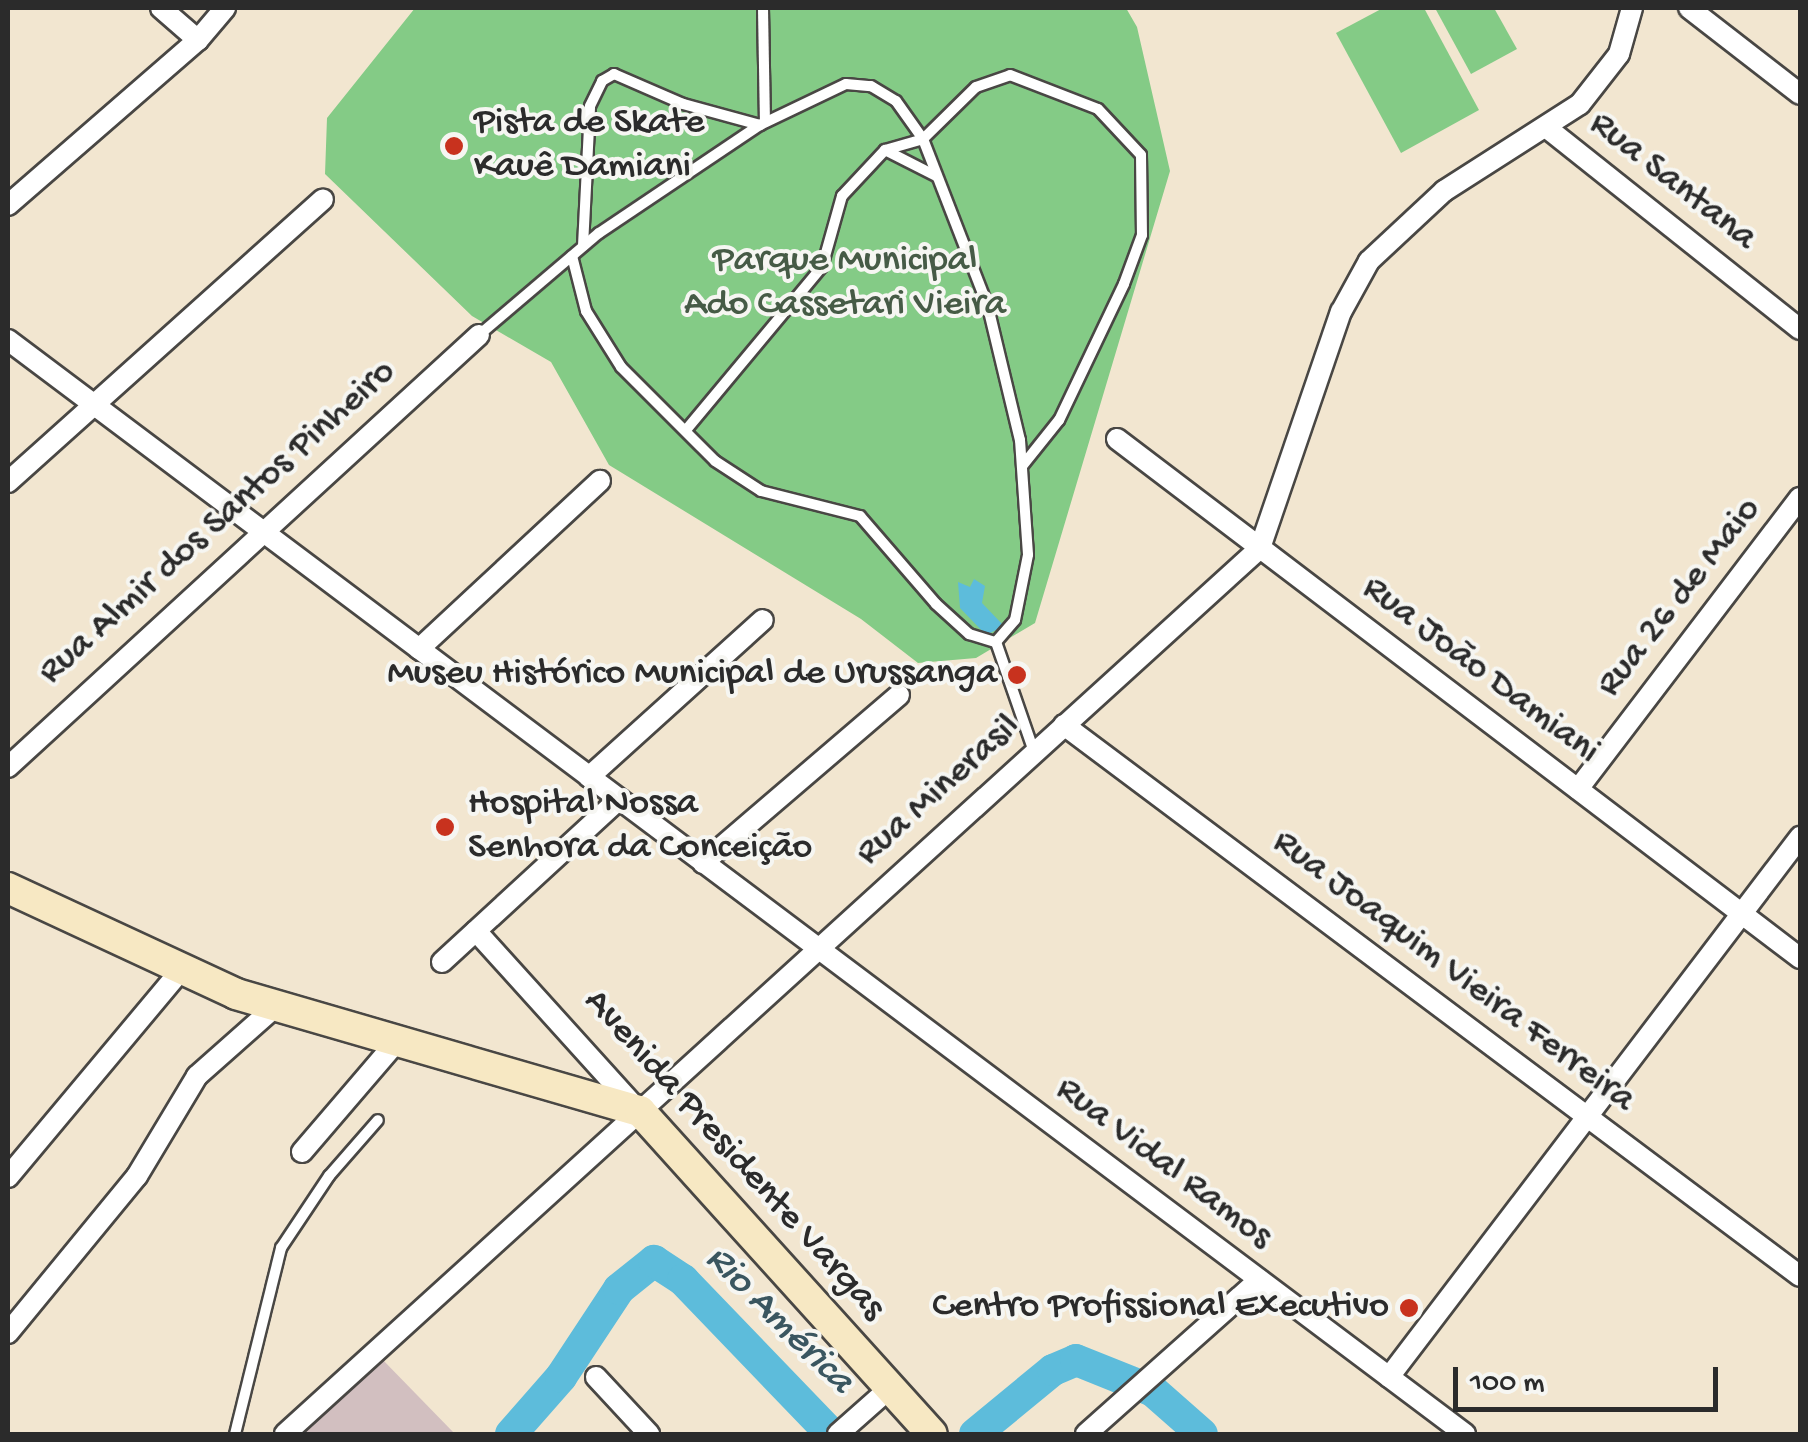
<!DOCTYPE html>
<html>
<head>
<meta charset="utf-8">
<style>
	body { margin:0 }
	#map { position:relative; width:1808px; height:1442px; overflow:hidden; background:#f2e6d0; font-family:"Gochi Hand",sans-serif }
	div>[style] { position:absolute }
	.industrial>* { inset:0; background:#d2bfc0 }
	.green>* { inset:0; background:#84cb86 }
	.water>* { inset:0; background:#5dbcdb }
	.river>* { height:32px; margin:-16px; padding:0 16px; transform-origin:16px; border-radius:16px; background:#5dbcdb }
	.roads { filter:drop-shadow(2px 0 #494744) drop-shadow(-2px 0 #494744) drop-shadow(0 2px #494744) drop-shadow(0 -2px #494744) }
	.lane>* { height:10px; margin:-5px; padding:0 5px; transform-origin:5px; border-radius:5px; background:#fff }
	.street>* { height:20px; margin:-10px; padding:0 10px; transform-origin:10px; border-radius:10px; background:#fff }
	.secondary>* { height:30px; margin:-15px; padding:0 15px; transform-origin:15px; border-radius:15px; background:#f7e8c3 }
	.dots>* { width:28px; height:28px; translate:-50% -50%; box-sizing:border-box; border:5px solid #f6f6f2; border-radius:50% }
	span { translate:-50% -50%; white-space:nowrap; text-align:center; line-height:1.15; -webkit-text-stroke:8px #f6f6f2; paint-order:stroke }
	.poi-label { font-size:38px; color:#2b2b2b }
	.left { translate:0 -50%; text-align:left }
	.right { translate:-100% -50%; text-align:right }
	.street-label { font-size:38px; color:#2b2b2b }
	.park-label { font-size:38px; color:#465b46 }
	.water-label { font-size:40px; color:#3a5660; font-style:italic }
	.frame { position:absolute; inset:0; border:10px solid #2b2b2b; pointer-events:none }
	.scale { position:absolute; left:1453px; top:1367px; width:265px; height:45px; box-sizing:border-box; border:5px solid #2b2b2b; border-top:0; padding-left:12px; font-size:30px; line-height:35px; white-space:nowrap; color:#2b2b2b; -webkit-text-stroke:8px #f6f6f2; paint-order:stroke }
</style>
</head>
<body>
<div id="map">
	<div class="industrial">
		<i style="clip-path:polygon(380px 1357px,455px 1434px,297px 1434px)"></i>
	</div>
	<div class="green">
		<i style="clip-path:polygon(415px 8px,1126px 8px,1137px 27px,1170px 171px,1035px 623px,976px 658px,918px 663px,861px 619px,609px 465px,551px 362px,472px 316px,325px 174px,327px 118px)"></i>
		<i style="clip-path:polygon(1383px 8px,1424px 8px,1479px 110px,1401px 153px,1336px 33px)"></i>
		<i style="clip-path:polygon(1435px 8px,1494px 8px,1517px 49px,1471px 74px)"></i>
	</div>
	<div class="water">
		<i style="clip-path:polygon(974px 579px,985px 586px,982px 603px,1004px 626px,986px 635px,960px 608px,958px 582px,970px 587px)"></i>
	</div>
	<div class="river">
		<i style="left:511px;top:1434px;width:76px;rotate:-48.7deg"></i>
		<i style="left:561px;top:1377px;width:105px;rotate:-56.6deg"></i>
		<i style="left:619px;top:1289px;width:45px;rotate:-38.7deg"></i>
		<i style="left:654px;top:1261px;width:35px;rotate:33deg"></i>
		<i style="left:683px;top:1280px;width:214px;rotate:46.1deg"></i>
		<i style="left:975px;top:1434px;width:101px;rotate:-39.4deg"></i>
		<i style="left:1053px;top:1370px;width:25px;rotate:-23deg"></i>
		<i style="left:1076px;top:1360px;width:83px;rotate:21.9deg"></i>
		<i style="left:1153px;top:1391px;width:65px;rotate:41.3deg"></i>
	</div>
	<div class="roads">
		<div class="lane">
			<i style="left:763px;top:9px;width:113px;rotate:89deg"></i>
			<i style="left:885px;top:150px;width:57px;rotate:27deg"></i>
			<i style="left:583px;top:246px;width:140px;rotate:-87.1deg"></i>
			<i style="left:590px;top:106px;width:28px;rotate:-64deg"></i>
			<i style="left:602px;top:81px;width:14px;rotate:-30deg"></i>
			<i style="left:614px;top:74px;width:75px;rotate:23.5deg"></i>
			<i style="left:683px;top:104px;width:80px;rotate:15.3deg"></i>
			<i style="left:572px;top:256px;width:57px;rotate:75.7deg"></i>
			<i style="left:586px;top:311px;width:66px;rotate:58deg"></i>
			<i style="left:621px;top:367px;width:133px;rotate:45deg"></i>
			<i style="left:715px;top:461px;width:55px;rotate:33.1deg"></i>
			<i style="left:761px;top:491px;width:102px;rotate:14.2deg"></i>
			<i style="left:860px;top:516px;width:116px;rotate:49.2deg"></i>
			<i style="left:936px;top:604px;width:45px;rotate:42.3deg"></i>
			<i style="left:969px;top:634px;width:28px;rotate:17deg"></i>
			<i style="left:479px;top:335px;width:157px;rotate:-40.4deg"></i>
			<i style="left:599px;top:233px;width:194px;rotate:-33.9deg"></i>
			<i style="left:760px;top:125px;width:95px;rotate:-25.5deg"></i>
			<i style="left:846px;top:84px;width:25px;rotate:5deg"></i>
			<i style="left:871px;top:86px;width:29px;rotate:31deg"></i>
			<i style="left:896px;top:101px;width:47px;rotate:54.6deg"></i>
			<i style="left:923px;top:139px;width:180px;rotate:68.8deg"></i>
			<i style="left:988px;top:307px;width:137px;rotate:76.5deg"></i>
			<i style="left:1020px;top:440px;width:115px;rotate:86deg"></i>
			<i style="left:1028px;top:555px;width:66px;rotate:101.3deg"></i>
			<i style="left:1015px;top:620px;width:29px;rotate:131deg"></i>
			<i style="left:996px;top:642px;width:116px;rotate:70.9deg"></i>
			<i style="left:686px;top:430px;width:212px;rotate:-50.2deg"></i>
			<i style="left:822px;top:267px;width:74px;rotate:-74.3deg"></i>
			<i style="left:842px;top:196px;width:63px;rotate:-46.9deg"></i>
			<i style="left:885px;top:150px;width:40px;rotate:-16deg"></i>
			<i style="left:923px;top:139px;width:74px;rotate:-44.5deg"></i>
			<i style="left:976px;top:87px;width:36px;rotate:-19deg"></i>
			<i style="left:1010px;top:75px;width:94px;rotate:21.1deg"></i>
			<i style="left:1098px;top:109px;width:63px;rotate:46.9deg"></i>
			<i style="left:1141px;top:155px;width:80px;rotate:89.3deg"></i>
			<i style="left:1142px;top:235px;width:52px;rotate:110.2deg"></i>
			<i style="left:1124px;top:284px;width:151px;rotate:115.5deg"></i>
			<i style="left:1059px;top:420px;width:58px;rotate:128.7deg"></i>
			<i style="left:235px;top:1434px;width:192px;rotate:-76.1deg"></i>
			<i style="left:281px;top:1248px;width:87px;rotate:-56.3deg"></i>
			<i style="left:329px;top:1176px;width:74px;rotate:-48.8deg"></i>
		</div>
		<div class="street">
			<i style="left:161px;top:8px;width:49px;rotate:40.9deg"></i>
			<i style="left:1689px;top:8px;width:140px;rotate:37.8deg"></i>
			<i style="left:1547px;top:128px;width:323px;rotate:38.5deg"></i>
			<i style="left:8px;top:205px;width:252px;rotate:-41deg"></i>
			<i style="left:198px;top:40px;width:42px;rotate:-49.8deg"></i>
			<i style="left:8px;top:340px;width:1822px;rotate:36.9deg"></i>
			<i style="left:1117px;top:439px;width:858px;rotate:37.23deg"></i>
			<i style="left:8px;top:482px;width:423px;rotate:-41.9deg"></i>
			<i style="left:419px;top:649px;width:247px;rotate:-42.9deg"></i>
			<i style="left:1064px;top:725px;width:919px;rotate:36.82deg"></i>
			<i style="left:8px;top:767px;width:639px;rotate:-42.53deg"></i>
			<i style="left:589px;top:777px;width:234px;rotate:-42.1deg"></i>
			<i style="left:1578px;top:789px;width:366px;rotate:-52.7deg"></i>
			<i style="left:703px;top:863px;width:258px;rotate:-40.6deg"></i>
			<i style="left:476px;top:931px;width:241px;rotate:47.9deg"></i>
			<i style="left:442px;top:962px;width:241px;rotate:-42.6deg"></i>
			<i style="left:302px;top:1152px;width:149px;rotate:-49.4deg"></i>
			<i style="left:8px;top:1177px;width:270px;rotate:-50.1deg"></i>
			<i style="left:8px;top:1333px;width:203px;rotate:-50.6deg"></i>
			<i style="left:137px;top:1176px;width:117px;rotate:-59deg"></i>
			<i style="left:197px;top:1076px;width:106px;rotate:-41.5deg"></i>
			<i style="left:596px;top:1377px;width:78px;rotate:47.1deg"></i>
			<i style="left:1389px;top:1377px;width:679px;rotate:-52.72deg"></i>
			<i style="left:285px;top:1434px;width:1317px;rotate:-42.26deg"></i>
			<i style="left:1260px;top:548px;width:250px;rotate:-71.1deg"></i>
			<i style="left:1341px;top:312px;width:58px;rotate:-61.2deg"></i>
			<i style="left:1369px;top:261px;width:103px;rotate:-43deg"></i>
			<i style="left:1444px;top:191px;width:161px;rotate:-32.6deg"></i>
			<i style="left:1580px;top:104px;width:63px;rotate:-52deg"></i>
			<i style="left:1619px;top:54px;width:48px;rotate:-74.2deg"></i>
			<i style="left:838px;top:1434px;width:69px;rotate:-41.5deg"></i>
			<i style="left:1086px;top:1434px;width:232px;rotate:-41.7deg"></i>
		</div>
		<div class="secondary">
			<i style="left:8px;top:888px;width:251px;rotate:24.9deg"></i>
			<i style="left:236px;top:994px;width:421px;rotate:16.2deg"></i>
			<i style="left:640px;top:1111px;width:435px;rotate:47.9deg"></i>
		</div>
	</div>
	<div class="dots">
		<i style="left:454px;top:146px;background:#c8321e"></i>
		<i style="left:1017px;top:675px;background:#c8321e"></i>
		<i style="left:445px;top:827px;background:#c8321e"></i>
		<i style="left:1409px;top:1308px;background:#c8321e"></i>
	</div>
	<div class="poi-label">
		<span class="left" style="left:474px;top:146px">Pista de Skate<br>Kauê Damiani</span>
		<span class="right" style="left:997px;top:675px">Museu Histórico Municipal de Urussanga</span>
		<span class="left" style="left:468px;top:827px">Hospital Nossa<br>Senhora da Conceição</span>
		<span class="right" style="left:1389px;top:1308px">Centro Profissional Executivo</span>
	</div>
	<div class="street-label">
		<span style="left:1672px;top:182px;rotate:38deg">Rua Santana</span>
		<span style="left:218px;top:523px;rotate:-42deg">Rua Almir dos Santos Pinheiro</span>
		<span style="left:1680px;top:598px;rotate:-52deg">Rua 26 de Maio</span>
		<span style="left:1480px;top:671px;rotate:37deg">Rua João Damiani</span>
		<span style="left:939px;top:791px;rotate:-42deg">Rua Minerasil</span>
		<span style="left:1453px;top:972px;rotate:37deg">Rua Joaquim Vieira Ferreira</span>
		<span style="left:733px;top:1156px;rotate:48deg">Avenida Presidente Vargas</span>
		<span style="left:1163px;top:1164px;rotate:37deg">Rua Vidal Ramos</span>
	</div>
	<div class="park-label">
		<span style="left:845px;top:284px">Parque Municipal<br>Ado Cassetari Vieira</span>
	</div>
	<div class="water-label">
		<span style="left:778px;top:1321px;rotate:45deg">Rio América</span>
	</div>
	<div class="frame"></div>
	<div class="scale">100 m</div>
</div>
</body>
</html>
